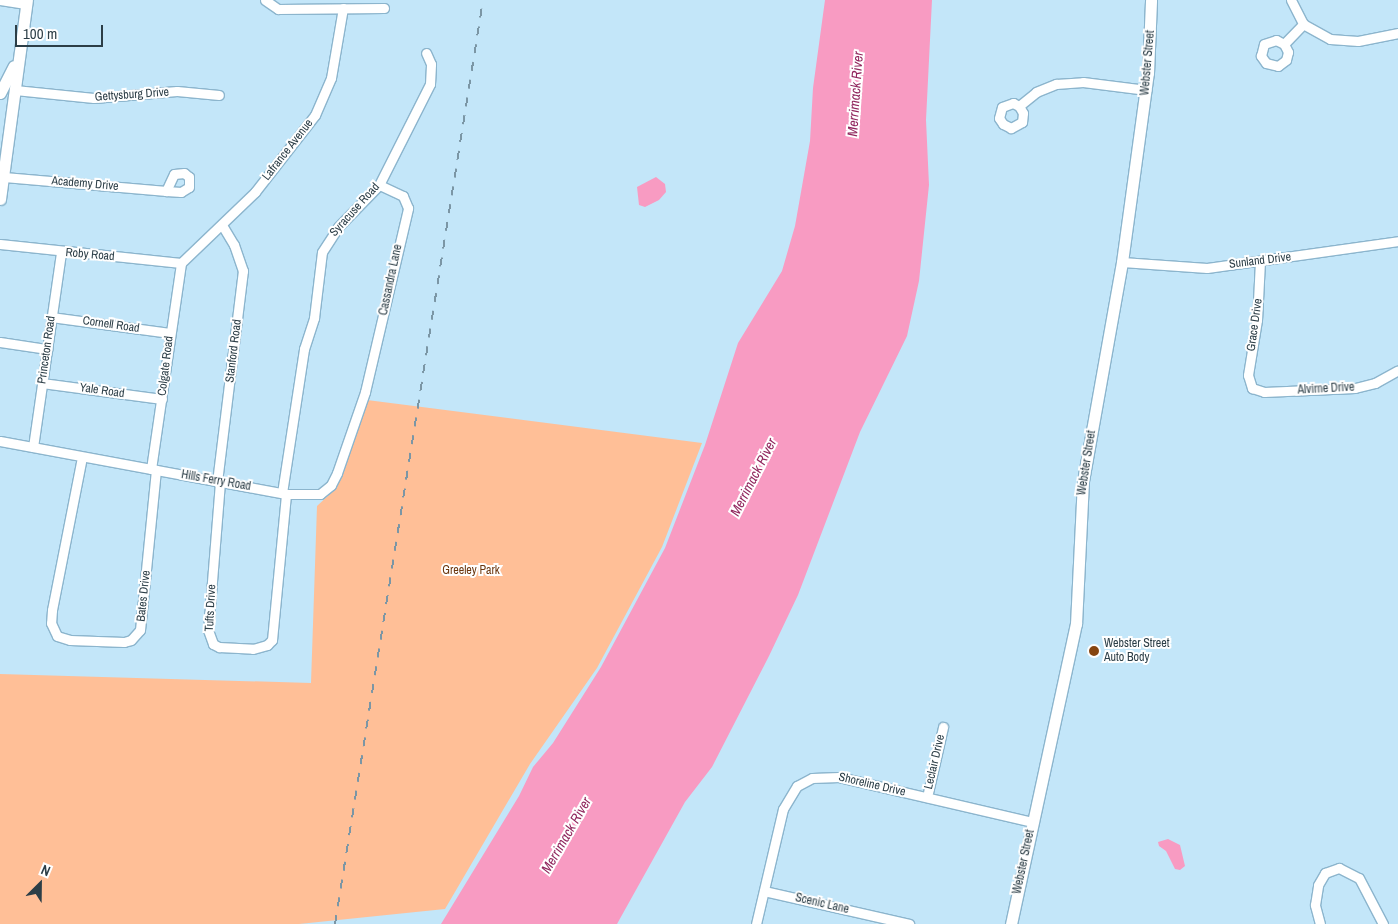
<!DOCTYPE html>
<html>
<head>
<meta charset="utf-8">
<style>
	body { margin:0 }
	#map { position:relative; width:1398px; height:924px; overflow:hidden; background:#c3e6f9; font-family:"Archivo Narrow",sans-serif }
	div>[style] { position:absolute }
	.green>* { inset:0; background:#ffbf97 }
	.water>* { inset:0; background:#f89bc2 }
	.roads { filter:drop-shadow(1px 0 #8cb5cd) drop-shadow(-1px 0 #8cb5cd) drop-shadow(0 1px #8cb5cd) drop-shadow(0 -1px #8cb5cd) }
	.minor>* { height:9px; margin:-4.5px; padding:0 4.5px; transform-origin:4.5px; border-radius:4.5px; background:#fff }
	.major>* { height:11px; margin:-5.5px; padding:0 5.5px; transform-origin:5.5px; border-radius:5.5px; background:#fff }
	.rail>* { height:2px; margin-top:-1px; transform-origin:0; background:repeating-linear-gradient(90deg,#7b96a5 0 9px,transparent 0 18px) }
	.dots>* { width:14px; height:14px; translate:-50% -50%; box-sizing:border-box; border:2px solid #fff; border-radius:50% }
	span { translate:-50% -50%; white-space:nowrap; text-align:center; line-height:1.15; -webkit-text-stroke:4px #fff; paint-order:stroke }
	.street-label { font-size:12px; color:#2c3e47 }
	.park-label { font-size:12px; color:#6b370f }
	.poi-label { font-size:12px; color:#2c3e47 }
	.left { translate:0 -50%; text-align:left }
	.water-label { font-size:14px; color:#90265d; font-style:italic }
	.north { position:absolute; left:15px; top:859px; width:50px; height:50px; -webkit-text-stroke:4px #fff; paint-order:stroke; rotate:23deg; font-size:14px; font-weight:700; line-height:20px; text-align:center; color:#2c3e47 }
	.north::after { content:''; display:block; margin:auto; width:18px; height:22px; background:#2c3e47; clip-path:polygon(50% 0,100% 100%,50% 72%,0 100%) }
	.scale { position:absolute; left:15px; top:25px; width:88px; height:22px; box-sizing:border-box; border:2px solid #2c3e47; border-top:0; padding-left:6px; font-size:15px; line-height:18px; white-space:nowrap; color:#2c3e47; -webkit-text-stroke:4px #fff; paint-order:stroke }
</style>
</head>
<body>
<div id="map">
	<div class="green">
		<i style="clip-path:polygon(367px 400px,702px 443px,662px 547px,597px 668px,530px 764px,445px 909px,299px 924px,0 924px,0 674px,311px 683px,317px 506px,331px 493px,348px 457px)"></i>
	</div>
	<div class="water">
		<i style="clip-path:polygon(825px 0,932px 0,926px 120px,929px 185px,919px 281px,907px 336px,860px 432px,798px 595px,769px 656px,712px 767px,685px 802px,617px 924px,441px 924px,519px 796px,533px 767px,553px 743px,601px 667px,665px 548px,705px 445px,738px 343px,782px 271px,795px 226px,810px 141px,813px 88px)"></i>
		<i style="clip-path:polygon(656px 177px,665px 184px,666px 192px,659px 200px,645px 207px,639px 205px,637px 187px)"></i>
		<i style="clip-path:polygon(1168px 839px,1180px 845px,1185px 866px,1180px 870px,1175px 869px,1166px 851px,1159px 846px,1158px 842px)"></i>
	</div>
	<div class="roads">
		<div class="minor">
			<i style="left:0;top:0;width:26px;rotate:9deg"></i>
			<i style="left:265px;top:0;width:16px;rotate:35deg"></i>
			<i style="left:278px;top:9px;width:106px;rotate:-0.5deg"></i>
			<i style="left:1291px;top:0;width:27px;rotate:63deg"></i>
			<i style="left:1303px;top:24px;width:31px;rotate:29deg"></i>
			<i style="left:1330px;top:39px;width:28px;rotate:4deg"></i>
			<i style="left:1358px;top:41px;width:41px;rotate:-11.3deg"></i>
			<i style="left:1284px;top:44px;width:9px;rotate:63deg"></i>
			<i style="left:1288px;top:52px;width:8px;rotate:104deg"></i>
			<i style="left:1286px;top:60px;width:10px;rotate:143deg"></i>
			<i style="left:1278px;top:66px;width:12px;rotate:-166deg"></i>
			<i style="left:1266px;top:63px;width:9px;rotate:-126deg"></i>
			<i style="left:1261px;top:56px;width:12px;rotate:-76deg"></i>
			<i style="left:1264px;top:44px;width:13px;rotate:-18deg"></i>
			<i style="left:1276px;top:40px;width:9px;rotate:27deg"></i>
			<i style="left:1284px;top:44px;width:28px;rotate:-46deg"></i>
			<i style="left:15px;top:90px;width:79px;rotate:5.8deg"></i>
			<i style="left:94px;top:98px;width:83px;rotate:-4.8deg"></i>
			<i style="left:177px;top:91px;width:42px;rotate:5.4deg"></i>
			<i style="left:1019px;top:106px;width:8px;rotate:60deg"></i>
			<i style="left:1023px;top:113px;width:9px;rotate:96deg"></i>
			<i style="left:1022px;top:122px;width:13px;rotate:151deg"></i>
			<i style="left:1011px;top:128px;width:9px;rotate:-153deg"></i>
			<i style="left:1003px;top:124px;width:7px;rotate:-124deg"></i>
			<i style="left:999px;top:118px;width:11px;rotate:-75deg"></i>
			<i style="left:1002px;top:107px;width:12px;rotate:-20deg"></i>
			<i style="left:1013px;top:103px;width:7px;rotate:27deg"></i>
			<i style="left:1019px;top:106px;width:22px;rotate:-39deg"></i>
			<i style="left:1036px;top:92px;width:22px;rotate:-22deg"></i>
			<i style="left:1056px;top:84px;width:27px;rotate:-4deg"></i>
			<i style="left:1083px;top:82px;width:64px;rotate:7.2deg"></i>
			<i style="left:4px;top:177px;width:163px;rotate:4.9deg"></i>
			<i style="left:166px;top:191px;width:15px;rotate:4deg"></i>
			<i style="left:181px;top:192px;width:9px;rotate:-32deg"></i>
			<i style="left:189px;top:187px;width:10px;rotate:-90deg"></i>
			<i style="left:189px;top:177px;width:6px;rotate:-141deg"></i>
			<i style="left:184px;top:173px;width:10px;rotate:174deg"></i>
			<i style="left:174px;top:174px;width:19px;rotate:115deg"></i>
			<i style="left:0;top:244px;width:182px;rotate:6deg"></i>
			<i style="left:1260px;top:261px;width:59px;rotate:92.9deg"></i>
			<i style="left:1257px;top:320px;width:56px;rotate:99.3deg"></i>
			<i style="left:1248px;top:375px;width:14px;rotate:73deg"></i>
			<i style="left:1252px;top:388px;width:13px;rotate:18deg"></i>
			<i style="left:1264px;top:392px;width:91px;rotate:-2.5deg"></i>
			<i style="left:1355px;top:388px;width:21px;rotate:-14deg"></i>
			<i style="left:1375px;top:383px;width:26px;rotate:-29deg"></i>
			<i style="left:1122px;top:262px;width:85px;rotate:4deg"></i>
			<i style="left:1207px;top:268px;width:193px;rotate:-8deg"></i>
			<i style="left:181px;top:263px;width:103px;rotate:-43.8deg"></i>
			<i style="left:255px;top:192px;width:98px;rotate:-52.1deg"></i>
			<i style="left:315px;top:115px;width:40px;rotate:-66.6deg"></i>
			<i style="left:331px;top:78px;width:71px;rotate:-80.3deg"></i>
			<i style="left:51px;top:317px;width:120px;rotate:7.7deg"></i>
			<i style="left:0;top:342px;width:48px;rotate:8.5deg"></i>
			<i style="left:42px;top:383px;width:121px;rotate:7.6deg"></i>
			<i style="left:0;top:441px;width:291px;rotate:10.5deg"></i>
			<i style="left:286px;top:494px;width:34px"></i>
			<i style="left:320px;top:494px;width:14px;rotate:-39deg"></i>
			<i style="left:331px;top:485px;width:13px;rotate:-63deg"></i>
			<i style="left:337px;top:473px;width:86px;rotate:-70.9deg"></i>
			<i style="left:365px;top:392px;width:189px;rotate:-76.8deg"></i>
			<i style="left:408px;top:208px;width:13px;rotate:-113deg"></i>
			<i style="left:403px;top:196px;width:26px;rotate:-155deg"></i>
			<i style="left:33px;top:447px;width:196px;rotate:-81.8deg"></i>
			<i style="left:82px;top:457px;width:156px;rotate:101.1deg"></i>
			<i style="left:52px;top:610px;width:13px;rotate:94deg"></i>
			<i style="left:51px;top:623px;width:14px;rotate:65deg"></i>
			<i style="left:57px;top:636px;width:14px;rotate:17deg"></i>
			<i style="left:70px;top:640px;width:54px;rotate:2.1deg"></i>
			<i style="left:124px;top:642px;width:7px;rotate:-16deg"></i>
			<i style="left:131px;top:640px;width:13px;rotate:-48deg"></i>
			<i style="left:140px;top:630px;width:161px;rotate:-84.3deg"></i>
			<i style="left:151px;top:469px;width:208px;rotate:-81.7deg"></i>
			<i style="left:217px;top:482px;width:213px;rotate:-83deg"></i>
			<i style="left:243px;top:271px;width:28px;rotate:-109deg"></i>
			<i style="left:234px;top:245px;width:23px;rotate:-121deg"></i>
			<i style="left:220px;top:482px;width:148px;rotate:94.6deg"></i>
			<i style="left:208px;top:630px;width:15px;rotate:70deg"></i>
			<i style="left:213px;top:644px;width:7px;rotate:27deg"></i>
			<i style="left:219px;top:647px;width:34px;rotate:3deg"></i>
			<i style="left:253px;top:649px;width:15px;rotate:-16deg"></i>
			<i style="left:267px;top:645px;width:7px;rotate:-45deg"></i>
			<i style="left:272px;top:640px;width:147px;rotate:-84.5deg"></i>
			<i style="left:282px;top:493px;width:146px;rotate:-81.3deg"></i>
			<i style="left:304px;top:349px;width:33px;rotate:-72deg"></i>
			<i style="left:314px;top:318px;width:66px;rotate:-83.1deg"></i>
			<i style="left:322px;top:252px;width:30px;rotate:-57deg"></i>
			<i style="left:338px;top:227px;width:59px;rotate:-45.7deg"></i>
			<i style="left:379px;top:185px;width:113px;rotate:-63.2deg"></i>
			<i style="left:430px;top:84px;width:20px;rotate:-87deg"></i>
			<i style="left:431px;top:64px;width:12px;rotate:-114deg"></i>
			<i style="left:927px;top:797px;width:72px;rotate:-77.1deg"></i>
			<i style="left:764px;top:891px;width:149px;rotate:12.8deg"></i>
			<i style="left:756px;top:924px;width:118px;rotate:-76.8deg"></i>
			<i style="left:783px;top:809px;width:27px;rotate:-59deg"></i>
			<i style="left:797px;top:786px;width:17px;rotate:-28deg"></i>
			<i style="left:812px;top:778px;width:27px;rotate:-2deg"></i>
			<i style="left:839px;top:777px;width:198px;rotate:13.1deg"></i>
			<i style="left:1320px;top:924px;width:20px;rotate:-105deg"></i>
			<i style="left:1315px;top:905px;width:20px;rotate:-81deg"></i>
			<i style="left:1318px;top:885px;width:14px;rotate:-60deg"></i>
			<i style="left:1325px;top:873px;width:15px;rotate:-20deg"></i>
			<i style="left:1339px;top:868px;width:22px;rotate:27deg"></i>
			<i style="left:1359px;top:878px;width:52px;rotate:62.4deg"></i>
		</div>
		<div class="major">
			<i style="left:0;top:93px;width:30px;rotate:-63deg"></i>
			<i style="left:0;top:199px;width:201px;rotate:-82.3deg"></i>
			<i style="left:1011px;top:924px;width:307px;rotate:-77.8deg"></i>
			<i style="left:1076px;top:624px;width:143px;rotate:-87.2deg"></i>
			<i style="left:1083px;top:481px;width:222px;rotate:-79.9deg"></i>
			<i style="left:1122px;top:262px;width:191px;rotate:-82.2deg"></i>
			<i style="left:1148px;top:73px;width:73px;rotate:-87.6deg"></i>
		</div>
	</div>
	<div class="rail">
		<i style="left:335px;top:924px;width:936px;rotate:-80.9deg"></i>
	</div>
	<div class="dots">
		<i style="left:1094px;top:651px;background:#864511"></i>
	</div>
	<div class="street-label">
		<span style="left:1148px;top:63px;rotate:-85deg">Webster Street</span>
		<span style="left:132px;top:95px;rotate:-4deg">Gettysburg Drive</span>
		<span style="left:288px;top:150px;rotate:-52deg">Lafrance Avenue</span>
		<span style="left:85px;top:184px;rotate:5deg">Academy Drive</span>
		<span style="left:355px;top:210px;rotate:-48deg">Syracuse Road</span>
		<span style="left:90px;top:255px;rotate:5deg">Roby Road</span>
		<span style="left:1260px;top:261px;rotate:-7deg">Sunland Drive</span>
		<span style="left:391px;top:280px;rotate:-78deg">Cassandra Lane</span>
		<span style="left:111px;top:325px;rotate:8deg">Cornell Road</span>
		<span style="left:1255px;top:325px;rotate:-82deg">Grace Drive</span>
		<span style="left:47px;top:350px;rotate:-82deg">Princeton Road</span>
		<span style="left:234px;top:351px;rotate:-83deg">Stanford Road</span>
		<span style="left:166px;top:366px;rotate:-83deg">Colgate Road</span>
		<span style="left:1326px;top:389px;rotate:-3deg">Alvirne Drive</span>
		<span style="left:102px;top:391px;rotate:8deg">Yale Road</span>
		<span style="left:1087px;top:463px;rotate:-81deg">Webster Street</span>
		<span style="left:216px;top:481px;rotate:10deg">Hills Ferry Road</span>
		<span style="left:144px;top:596px;rotate:-84deg">Bates Drive</span>
		<span style="left:211px;top:608px;rotate:-87deg">Tufts Drive</span>
		<span style="left:935px;top:762px;rotate:-77deg">Leclair Drive</span>
		<span style="left:872px;top:785px;rotate:13deg">Shoreline Drive</span>
		<span style="left:1024px;top:862px;rotate:-78deg">Webster Street</span>
		<span style="left:822px;top:904px;rotate:13deg">Scenic Lane</span>
	</div>
	<div class="park-label">
		<span style="left:471px;top:571px">Greeley Park</span>
	</div>
	<div class="poi-label">
		<span class="left" style="left:1104px;top:651px">Webster Street<br>Auto Body</span>
	</div>
	<div class="water-label">
		<span style="left:855px;top:94px;rotate:-86deg">Merrimack River</span>
		<span style="left:753px;top:477px;rotate:-63deg">Merrimack River</span>
		<span style="left:566px;top:835px;rotate:-60deg">Merrimack River</span>
	</div>
	<div class="north">N</div>
	<div class="scale">100 m</div>
</div>
</body>
</html>
